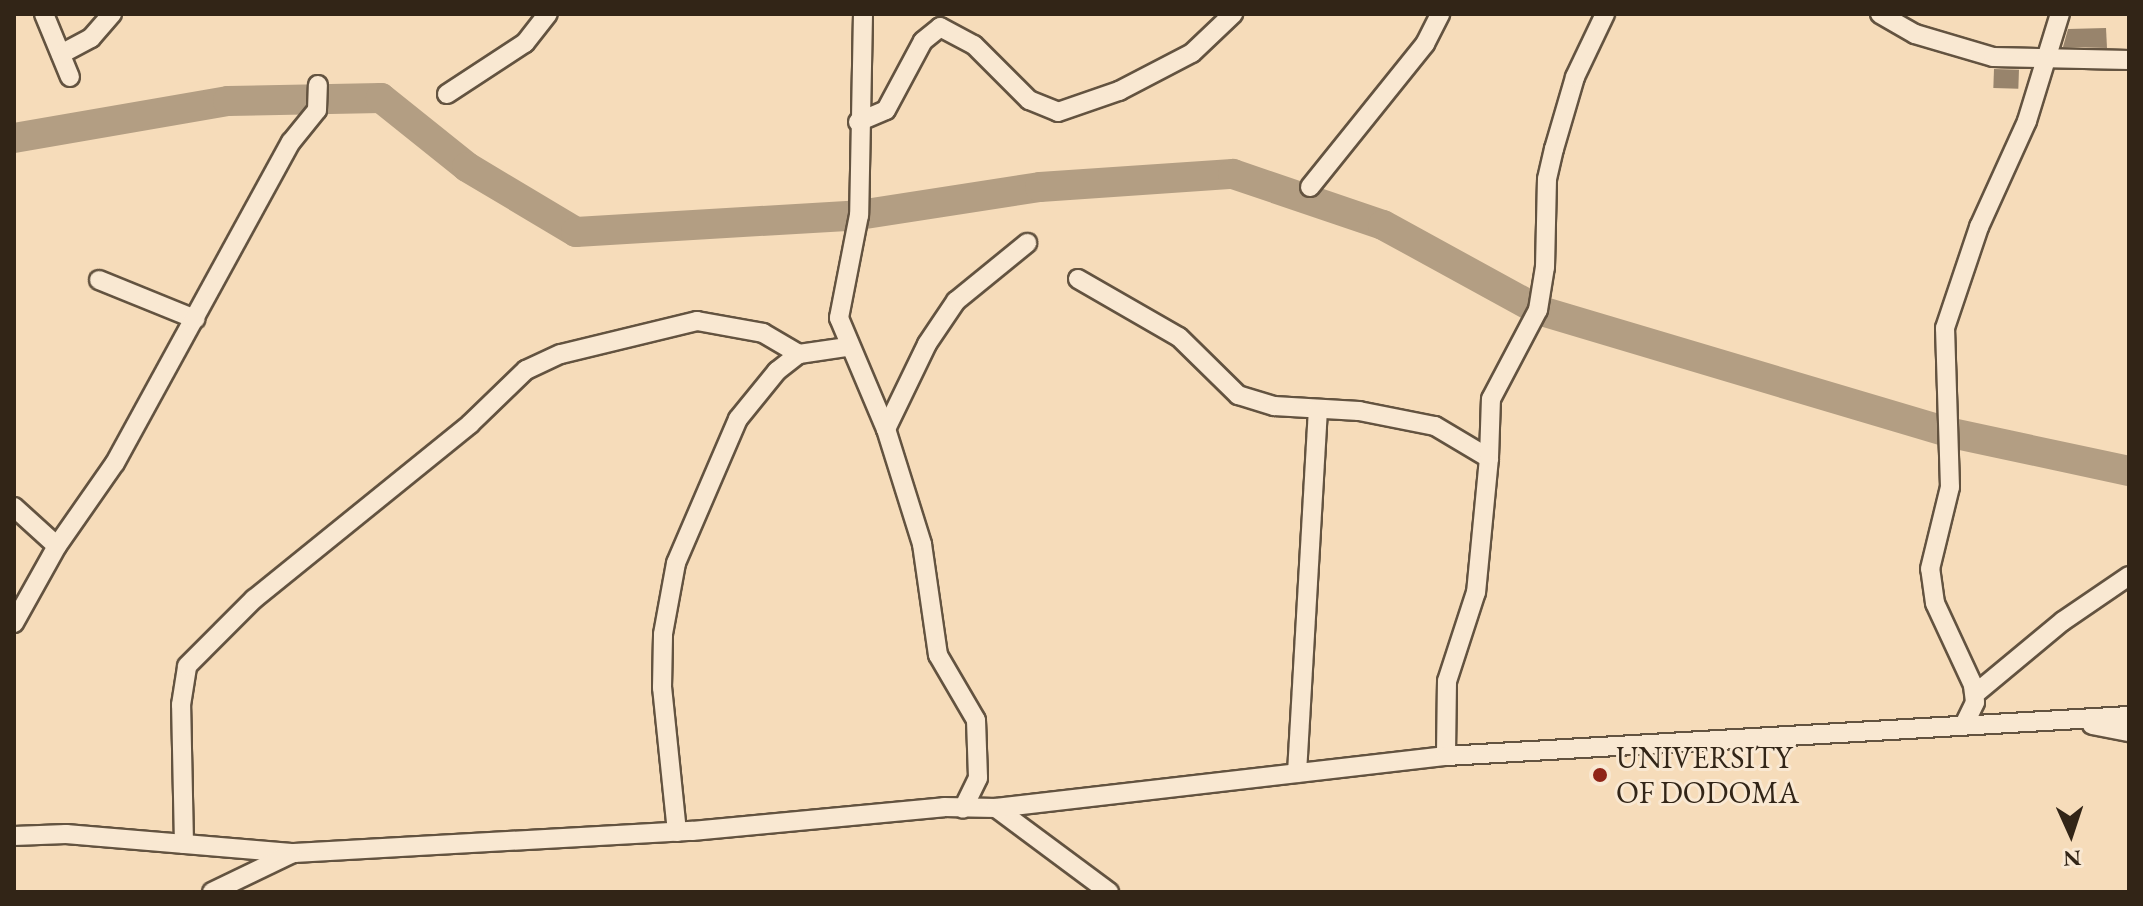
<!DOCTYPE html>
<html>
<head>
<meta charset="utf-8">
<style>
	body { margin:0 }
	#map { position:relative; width:2143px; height:906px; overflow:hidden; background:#f6dcba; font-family:"EB Garamond",serif }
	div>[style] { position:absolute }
	.river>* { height:30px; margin:-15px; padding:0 15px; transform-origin:15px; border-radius:15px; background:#b39e83 }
	.building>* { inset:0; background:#98846c; transform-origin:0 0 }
	.roads { filter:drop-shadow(2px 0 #635340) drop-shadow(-2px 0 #635340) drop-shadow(0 2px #635340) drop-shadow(0 -2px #635340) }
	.street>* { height:18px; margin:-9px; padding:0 9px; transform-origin:9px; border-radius:9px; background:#f9e8d2 }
	.dots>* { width:22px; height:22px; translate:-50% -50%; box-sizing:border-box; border:4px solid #f9e8d2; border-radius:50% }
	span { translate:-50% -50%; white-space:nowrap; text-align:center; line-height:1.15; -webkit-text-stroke:6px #f9e8d2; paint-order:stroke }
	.poi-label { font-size:30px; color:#322517 }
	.left { translate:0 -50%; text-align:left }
	.frame { position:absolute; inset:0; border:16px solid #322517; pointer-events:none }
	.north { position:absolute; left:2031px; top:794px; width:80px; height:80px; -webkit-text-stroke:6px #f9e8d2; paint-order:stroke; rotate:177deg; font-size:22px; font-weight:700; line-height:32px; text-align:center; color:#322517 }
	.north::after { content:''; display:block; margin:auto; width:28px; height:36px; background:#322517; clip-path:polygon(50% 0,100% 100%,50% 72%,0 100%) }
</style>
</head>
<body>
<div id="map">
	<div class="river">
		<i style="left:14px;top:138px;width:217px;rotate:-9.8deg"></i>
		<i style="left:228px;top:101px;width:153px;rotate:-1.1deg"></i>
		<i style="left:381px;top:98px;width:110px;rotate:38.7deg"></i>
		<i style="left:467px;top:167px;width:127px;rotate:30.8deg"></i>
		<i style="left:576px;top:232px;width:284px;rotate:-3.4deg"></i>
		<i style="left:859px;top:215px;width:183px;rotate:-8.8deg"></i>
		<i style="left:1040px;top:187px;width:193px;rotate:-3.9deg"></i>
		<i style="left:1233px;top:174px;width:158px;rotate:18.8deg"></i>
		<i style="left:1383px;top:225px;width:177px;rotate:28.7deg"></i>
		<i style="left:1538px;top:310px;width:427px;rotate:16.6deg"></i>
		<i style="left:1947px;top:432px;width:186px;rotate:12.1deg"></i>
	</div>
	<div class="building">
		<i style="clip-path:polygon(2106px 28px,2107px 48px,2063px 47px,2068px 29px)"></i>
		<i style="left:1994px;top:69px;width:25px;height:19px;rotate:2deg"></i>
	</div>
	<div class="roads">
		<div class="street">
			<i style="left:44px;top:14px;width:68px;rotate:67.6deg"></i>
			<i style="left:863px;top:14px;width:201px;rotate:91.1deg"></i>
			<i style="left:859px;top:215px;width:105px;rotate:101deg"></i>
			<i style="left:839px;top:318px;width:121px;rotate:67.1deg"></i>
			<i style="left:886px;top:429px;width:121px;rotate:72.6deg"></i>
			<i style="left:922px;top:544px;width:112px;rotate:81.8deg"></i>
			<i style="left:938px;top:655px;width:75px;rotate:59.7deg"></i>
			<i style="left:976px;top:720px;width:58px;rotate:88deg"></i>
			<i style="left:978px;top:778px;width:34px;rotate:116deg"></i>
			<i style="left:1880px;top:14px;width:40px;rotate:29.7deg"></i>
			<i style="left:1915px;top:34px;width:81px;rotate:16.4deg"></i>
			<i style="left:1993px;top:57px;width:136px;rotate:1.3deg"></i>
			<i style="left:61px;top:54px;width:34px;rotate:-28deg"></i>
			<i style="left:91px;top:38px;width:32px;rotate:-49deg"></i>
			<i style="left:447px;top:94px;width:93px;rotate:-33.2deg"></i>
			<i style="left:525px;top:43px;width:37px;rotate:-52deg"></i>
			<i style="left:858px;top:122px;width:30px;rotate:-23deg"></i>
			<i style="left:886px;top:110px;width:78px;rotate:-61.8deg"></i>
			<i style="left:923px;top:41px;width:22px;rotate:-39deg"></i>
			<i style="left:940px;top:27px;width:38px;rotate:28deg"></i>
			<i style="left:974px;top:45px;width:78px;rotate:45deg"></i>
			<i style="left:1029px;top:100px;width:31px;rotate:22deg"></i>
			<i style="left:1058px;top:112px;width:65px;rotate:-19deg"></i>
			<i style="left:1119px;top:91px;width:82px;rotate:-27.5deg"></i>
			<i style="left:1192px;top:53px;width:57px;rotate:-43.6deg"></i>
			<i style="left:1310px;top:187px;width:184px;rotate:-51.2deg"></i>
			<i style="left:1425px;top:44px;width:34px;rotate:-63deg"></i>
			<i style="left:1078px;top:279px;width:116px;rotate:29.9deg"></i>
			<i style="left:1179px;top:337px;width:83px;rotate:44.5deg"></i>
			<i style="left:1238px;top:395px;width:38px;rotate:17deg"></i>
			<i style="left:1274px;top:406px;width:85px;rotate:3.4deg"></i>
			<i style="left:1359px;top:411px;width:77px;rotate:11.2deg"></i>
			<i style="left:1435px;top:426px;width:63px;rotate:30.7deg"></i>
			<i style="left:1489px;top:458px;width:135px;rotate:95.5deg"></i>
			<i style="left:1476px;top:592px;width:94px;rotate:108deg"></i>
			<i style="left:1447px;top:681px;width:75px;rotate:90.8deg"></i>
			<i style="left:99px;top:280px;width:104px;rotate:22.1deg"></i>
			<i style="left:886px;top:429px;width:94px;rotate:-64.2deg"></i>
			<i style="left:927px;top:344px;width:52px;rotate:-56deg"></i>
			<i style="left:956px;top:301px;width:92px;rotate:-39.2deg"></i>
			<i style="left:1489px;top:458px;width:59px;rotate:-88.1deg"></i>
			<i style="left:1491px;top:399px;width:101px;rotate:-62.2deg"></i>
			<i style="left:1538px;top:310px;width:44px;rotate:-80.8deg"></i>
			<i style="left:1545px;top:267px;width:88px;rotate:-88.7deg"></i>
			<i style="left:1547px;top:179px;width:31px;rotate:-77deg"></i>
			<i style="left:1554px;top:149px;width:75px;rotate:-73.7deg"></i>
			<i style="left:1575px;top:77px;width:70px;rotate:-64.5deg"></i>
			<i style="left:14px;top:507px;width:58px;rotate:42.2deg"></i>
			<i style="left:14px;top:623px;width:88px;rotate:-60.8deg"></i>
			<i style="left:57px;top:546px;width:101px;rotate:-55.1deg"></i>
			<i style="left:115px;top:463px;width:366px;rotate:-61.3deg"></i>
			<i style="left:291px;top:142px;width:41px;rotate:-50.9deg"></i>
			<i style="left:317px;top:110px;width:25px;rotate:-88deg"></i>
			<i style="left:1975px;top:694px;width:114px;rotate:-39.7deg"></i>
			<i style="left:2063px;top:621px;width:80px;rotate:-34.3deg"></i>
			<i style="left:1964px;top:725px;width:25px;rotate:-64deg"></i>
			<i style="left:1975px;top:702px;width:17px;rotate:-97deg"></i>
			<i style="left:1973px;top:685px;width:90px;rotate:-114.9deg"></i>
			<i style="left:1935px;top:603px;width:34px;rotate:-98deg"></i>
			<i style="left:1930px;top:569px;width:84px;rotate:-76.3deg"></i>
			<i style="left:1950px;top:487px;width:159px;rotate:-91.8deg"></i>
			<i style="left:1945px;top:328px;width:107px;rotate:-71.4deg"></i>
			<i style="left:1979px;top:227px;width:116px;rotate:-65.6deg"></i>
			<i style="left:2027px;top:121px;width:112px;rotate:-72.9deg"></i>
			<i style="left:2092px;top:725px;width:38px;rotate:11deg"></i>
			<i style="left:1297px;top:773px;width:364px;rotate:-86.7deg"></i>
			<i style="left:996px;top:808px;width:141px;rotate:36.6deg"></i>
			<i style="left:677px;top:832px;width:145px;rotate:-95.9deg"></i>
			<i style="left:662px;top:688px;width:54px;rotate:-88.9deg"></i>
			<i style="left:663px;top:634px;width:72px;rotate:-79.6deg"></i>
			<i style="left:676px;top:563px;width:157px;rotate:-66.7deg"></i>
			<i style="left:738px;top:419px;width:62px;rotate:-50.9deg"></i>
			<i style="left:777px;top:371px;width:28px;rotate:-38deg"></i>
			<i style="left:799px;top:354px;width:49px;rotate:-8.3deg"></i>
			<i style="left:14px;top:836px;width:52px;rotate:-2.2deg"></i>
			<i style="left:66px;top:834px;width:229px;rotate:4.8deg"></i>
			<i style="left:294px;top:853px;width:399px;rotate:-3.2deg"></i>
			<i style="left:692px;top:831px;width:253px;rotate:-5.4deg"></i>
			<i style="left:944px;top:807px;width:52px;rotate:1.1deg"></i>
			<i style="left:996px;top:808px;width:453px;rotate:-6.6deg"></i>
			<i style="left:1446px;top:756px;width:684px;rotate:-3.35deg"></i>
			<i style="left:184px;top:844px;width:139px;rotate:-91.2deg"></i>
			<i style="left:181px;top:705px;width:39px;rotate:-81deg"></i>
			<i style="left:187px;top:666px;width:95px;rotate:-45deg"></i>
			<i style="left:254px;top:599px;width:278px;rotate:-39deg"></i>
			<i style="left:470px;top:424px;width:78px;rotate:-44deg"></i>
			<i style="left:526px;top:370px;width:38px;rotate:-25deg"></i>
			<i style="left:561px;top:354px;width:140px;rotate:-13.6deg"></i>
			<i style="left:697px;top:321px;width:67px;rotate:10.3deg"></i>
			<i style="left:763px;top:333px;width:42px;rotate:30.3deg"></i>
			<i style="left:212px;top:892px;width:88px;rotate:-25.7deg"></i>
		</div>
	</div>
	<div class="dots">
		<i style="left:1600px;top:775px;background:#8f2418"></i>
	</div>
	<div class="poi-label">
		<span class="left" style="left:1616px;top:775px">UNIVERSITY<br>OF DODOMA</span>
	</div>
	<div class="frame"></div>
	<div class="north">N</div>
</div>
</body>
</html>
